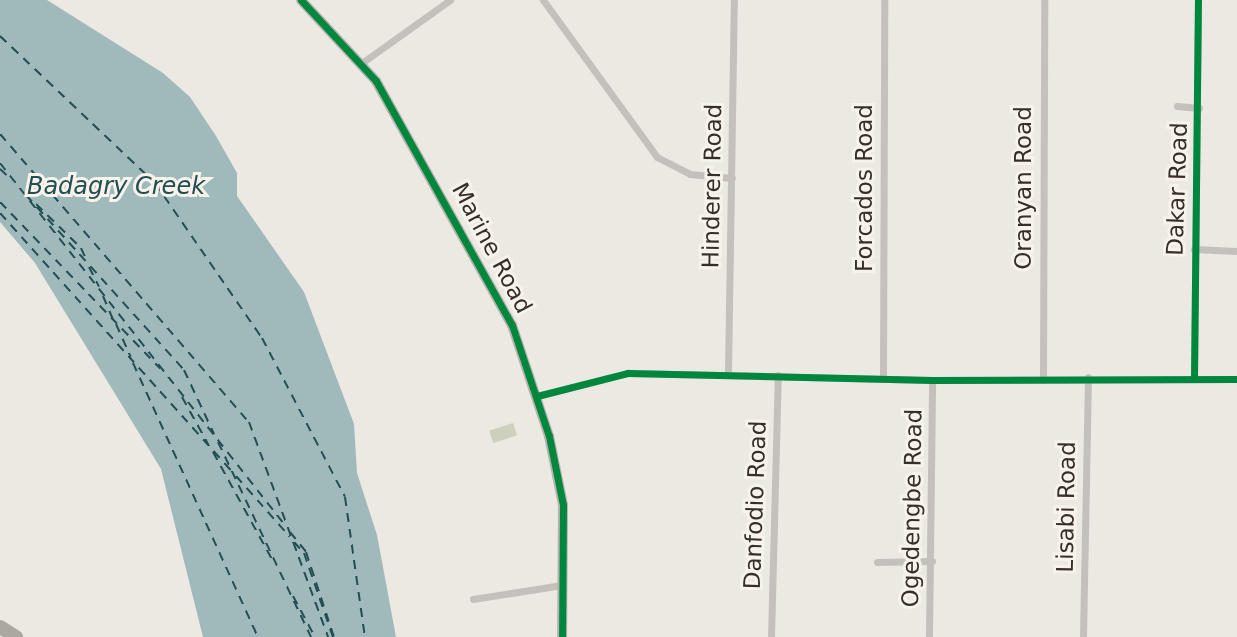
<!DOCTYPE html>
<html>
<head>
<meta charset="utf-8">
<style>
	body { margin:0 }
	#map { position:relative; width:1237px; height:637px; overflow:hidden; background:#ece8e2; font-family:"DejaVu Sans",sans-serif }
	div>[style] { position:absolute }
	.green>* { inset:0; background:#ccd1bd; transform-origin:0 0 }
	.water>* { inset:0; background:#a0babc }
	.ferry>* { height:2px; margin-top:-1px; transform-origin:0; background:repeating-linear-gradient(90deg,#224e54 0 9px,transparent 0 16px) }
	.street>* { height:7px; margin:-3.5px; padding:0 3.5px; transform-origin:3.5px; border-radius:3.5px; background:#c5c0bb }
	.secondary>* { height:10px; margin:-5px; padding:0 5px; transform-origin:5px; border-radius:5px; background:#b6b1ac }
	.highway>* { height:14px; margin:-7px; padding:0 7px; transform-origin:7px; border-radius:7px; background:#aba7a1 }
	.cycleway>* { height:7px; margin:-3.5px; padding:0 3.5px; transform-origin:3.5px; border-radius:3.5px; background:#00873e }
	span { translate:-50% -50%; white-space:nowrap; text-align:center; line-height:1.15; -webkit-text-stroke:6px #f8f3ea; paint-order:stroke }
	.street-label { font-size:23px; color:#362e29 }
	.water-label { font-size:24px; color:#224e54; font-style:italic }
</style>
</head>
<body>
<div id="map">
	<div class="green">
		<i style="left:513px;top:423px;width:13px;height:25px;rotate:72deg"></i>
	</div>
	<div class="water">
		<i style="clip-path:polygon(0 0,47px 0,163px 73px,190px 97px,216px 136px,237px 173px,237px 196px,304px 292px,354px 424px,357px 473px,377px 535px,396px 637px,203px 637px,161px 469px,35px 263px,0 222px)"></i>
	</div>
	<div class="ferry">
		<i style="left:0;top:36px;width:214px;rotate:43.5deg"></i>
		<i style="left:155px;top:183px;width:188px;rotate:55.4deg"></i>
		<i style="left:262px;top:338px;width:179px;rotate:62.4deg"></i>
		<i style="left:345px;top:497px;width:141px;rotate:81.9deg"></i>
		<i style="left:0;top:134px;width:381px;rotate:49.2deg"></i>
		<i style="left:249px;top:422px;width:229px;rotate:69.8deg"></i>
		<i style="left:0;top:163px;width:464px;rotate:51.8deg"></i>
		<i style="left:0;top:169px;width:16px;rotate:43deg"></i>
		<i style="left:26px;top:195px;width:236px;rotate:47.9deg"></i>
		<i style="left:184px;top:370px;width:71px;rotate:64.9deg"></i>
		<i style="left:0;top:202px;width:231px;rotate:46.1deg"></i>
		<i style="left:36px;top:204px;width:63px;rotate:44.4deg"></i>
		<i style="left:81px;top:248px;width:12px;rotate:66deg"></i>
		<i style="left:0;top:213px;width:348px;rotate:48.1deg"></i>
		<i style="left:89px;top:267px;width:22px;rotate:63deg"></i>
		<i style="left:103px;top:296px;width:25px;rotate:67deg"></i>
		<i style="left:116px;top:324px;width:36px;rotate:66deg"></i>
		<i style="left:133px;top:363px;width:301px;rotate:65.5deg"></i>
		<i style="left:182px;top:397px;width:54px;rotate:61deg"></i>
		<i style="left:218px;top:442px;width:216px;rotate:64.5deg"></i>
		<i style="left:213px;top:452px;width:127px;rotate:61.2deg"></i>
		<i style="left:236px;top:476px;width:81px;rotate:48.5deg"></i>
		<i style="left:290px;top:532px;width:26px;rotate:51deg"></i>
		<i style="left:306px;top:552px;width:89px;rotate:71.8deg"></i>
		<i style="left:294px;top:542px;width:15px;rotate:48deg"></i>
		<i style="left:304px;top:553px;width:89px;rotate:71deg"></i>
		<i style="left:293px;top:596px;width:47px;rotate:61.8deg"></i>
	</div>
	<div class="street">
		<i style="left:543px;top:0;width:194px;rotate:54deg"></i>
		<i style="left:657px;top:157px;width:37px;rotate:27deg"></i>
		<i style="left:690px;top:174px;width:42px;rotate:5.4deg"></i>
		<i style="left:363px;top:62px;width:107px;rotate:-35.5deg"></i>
		<i style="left:1177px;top:106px;width:22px;rotate:5deg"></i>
		<i style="left:1194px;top:249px;width:43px;rotate:2.7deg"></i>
		<i style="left:728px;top:372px;width:372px;rotate:-89.1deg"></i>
		<i style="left:883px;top:376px;width:376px;rotate:-89.8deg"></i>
		<i style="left:1043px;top:377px;width:377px;rotate:-89.8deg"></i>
		<i style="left:1194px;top:379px;width:379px;rotate:-89.4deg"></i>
		<i style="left:537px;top:396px;width:94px;rotate:-14.2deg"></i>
		<i style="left:628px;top:373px;width:304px;rotate:1.3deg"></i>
		<i style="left:932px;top:380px;width:305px;rotate:-0.2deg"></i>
		<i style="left:877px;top:562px;width:55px;rotate:-1deg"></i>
		<i style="left:473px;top:599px;width:90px;rotate:-8.9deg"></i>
		<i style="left:771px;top:637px;width:262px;rotate:-88.5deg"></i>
		<i style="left:929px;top:637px;width:257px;rotate:-89.3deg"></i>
		<i style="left:1083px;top:637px;width:260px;rotate:-88.9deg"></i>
	</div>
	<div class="secondary">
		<i style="left:301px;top:0;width:110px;rotate:47.2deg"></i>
		<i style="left:376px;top:81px;width:279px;rotate:60.9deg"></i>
		<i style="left:512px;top:325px;width:117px;rotate:71.6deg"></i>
		<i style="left:549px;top:436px;width:70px;rotate:78.5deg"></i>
		<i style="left:563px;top:505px;width:132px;rotate:90.4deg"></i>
	</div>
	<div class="highway">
		<i style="left:0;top:627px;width:19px;rotate:32deg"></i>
	</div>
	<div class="cycleway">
		<i style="left:301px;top:0;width:110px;rotate:47.2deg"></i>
		<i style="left:376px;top:81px;width:279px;rotate:60.9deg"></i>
		<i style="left:512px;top:325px;width:117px;rotate:71.6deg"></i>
		<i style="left:549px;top:436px;width:70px;rotate:78.5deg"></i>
		<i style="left:563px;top:505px;width:132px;rotate:90.4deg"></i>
		<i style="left:1194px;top:379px;width:379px;rotate:-89.4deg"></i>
		<i style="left:537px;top:396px;width:94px;rotate:-14.2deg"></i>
		<i style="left:628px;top:373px;width:304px;rotate:1.3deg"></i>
		<i style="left:932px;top:380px;width:305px;rotate:-0.2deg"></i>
	</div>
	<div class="street-label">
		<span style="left:712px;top:186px;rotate:-89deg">Hinderer Road</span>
		<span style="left:864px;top:188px;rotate:-90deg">Forcados Road</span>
		<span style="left:1023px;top:188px;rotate:-90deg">Oranyan Road</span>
		<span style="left:1177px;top:189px;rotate:-88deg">Dakar Road</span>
		<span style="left:492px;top:248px;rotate:62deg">Marine Road</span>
		<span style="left:755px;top:505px;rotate:-88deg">Danfodio Road</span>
		<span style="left:1066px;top:507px;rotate:-89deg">Lisabi Road</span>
		<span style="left:912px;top:508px;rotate:-89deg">Ogedengbe Road</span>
	</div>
	<div class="water-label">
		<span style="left:116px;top:187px">Badagry Creek</span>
	</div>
</div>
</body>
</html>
